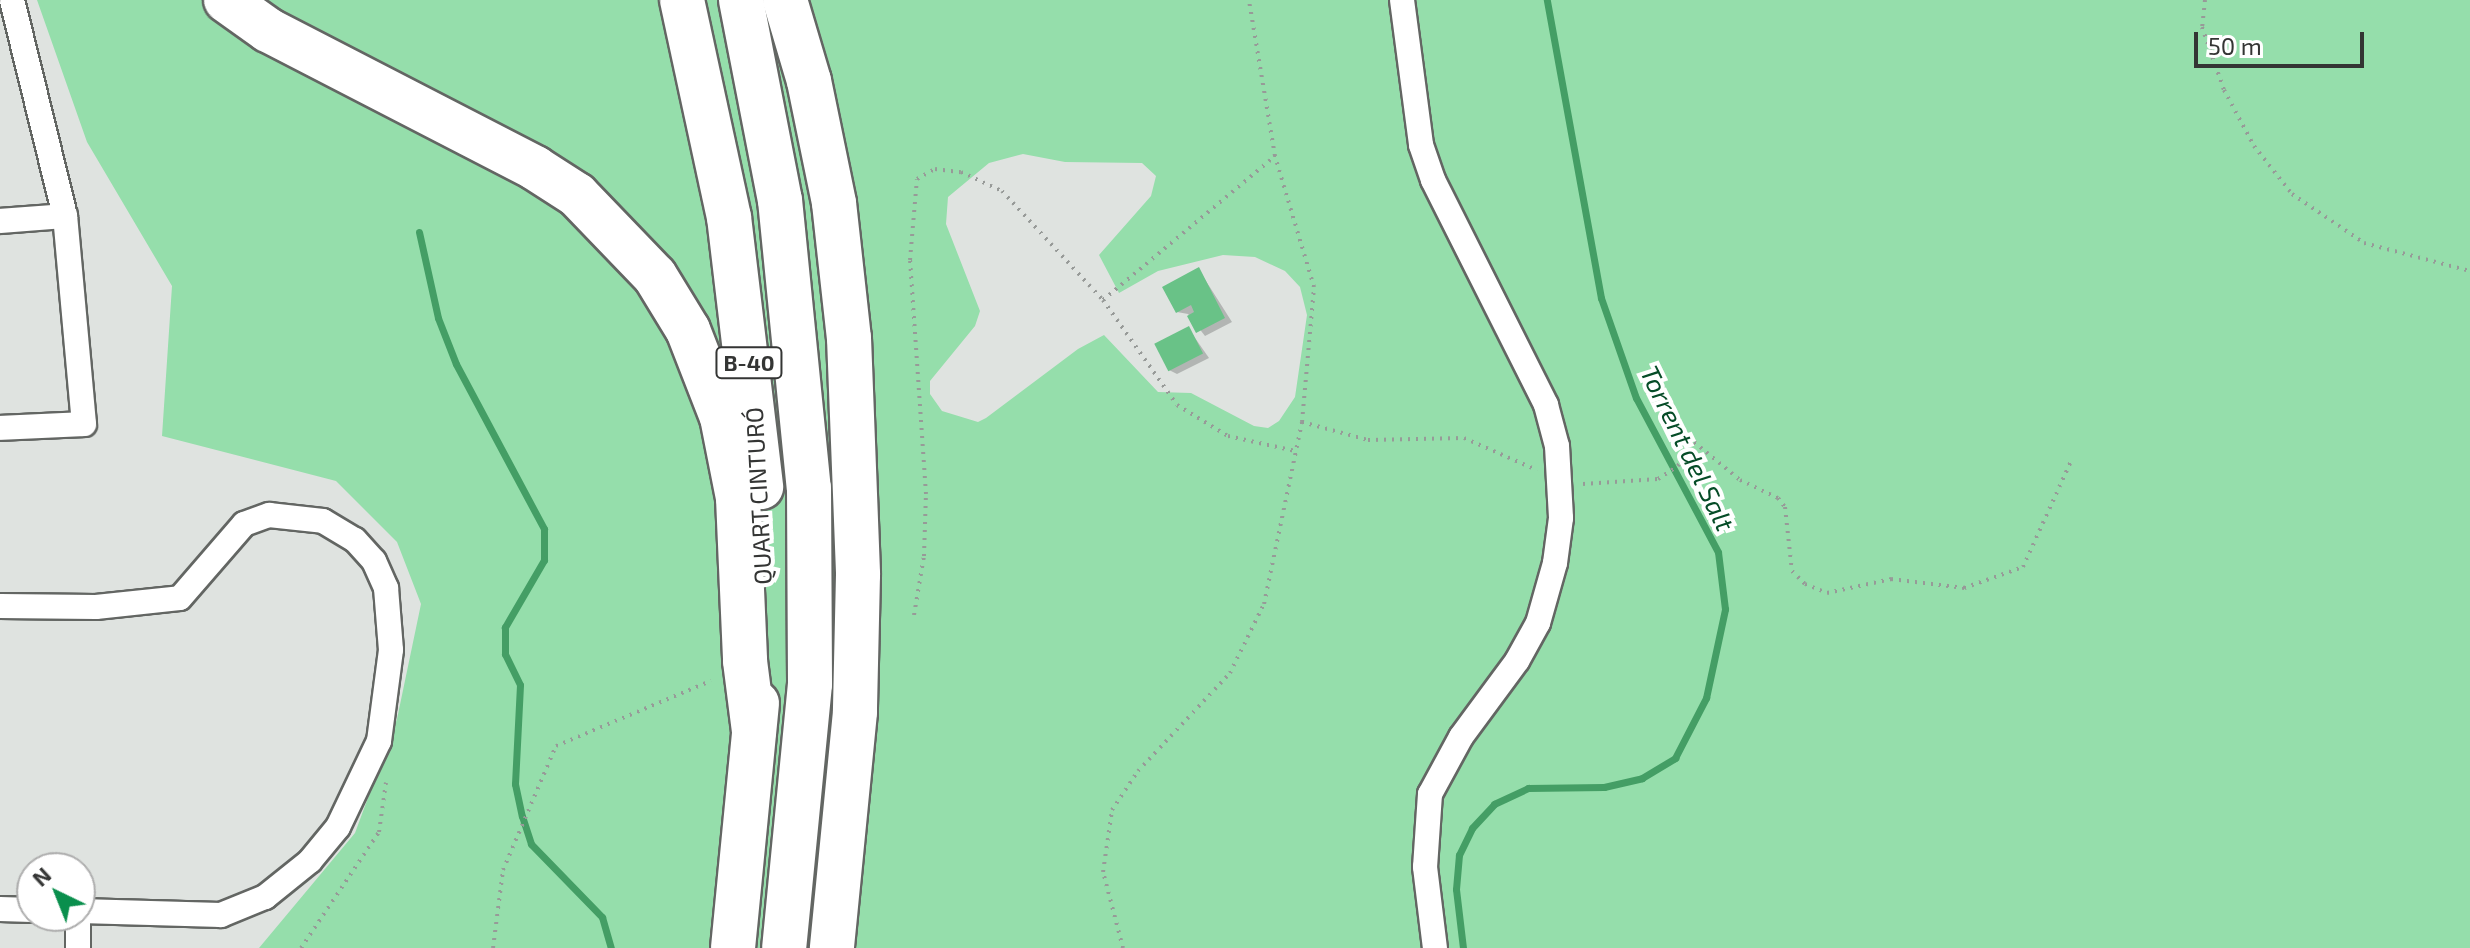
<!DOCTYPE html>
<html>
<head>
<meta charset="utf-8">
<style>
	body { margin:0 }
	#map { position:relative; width:2470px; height:948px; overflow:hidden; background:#dfe3e0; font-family:"Exo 2",sans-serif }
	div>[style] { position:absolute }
	.green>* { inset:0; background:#95deab }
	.shadow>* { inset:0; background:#0003 }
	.stream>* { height:7px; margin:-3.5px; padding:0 3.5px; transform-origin:3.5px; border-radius:3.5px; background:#449e65 }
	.building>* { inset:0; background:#69c287; transform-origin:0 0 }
	.path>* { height:4px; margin-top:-2px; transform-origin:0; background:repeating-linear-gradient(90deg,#979a98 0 2px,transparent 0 8px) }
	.roads { filter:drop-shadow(2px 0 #636663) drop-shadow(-2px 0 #636663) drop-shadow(0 2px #636663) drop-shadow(0 -2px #636663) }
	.minor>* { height:24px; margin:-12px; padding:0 12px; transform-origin:12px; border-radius:12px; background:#fff }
	.motorway>* { height:44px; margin:-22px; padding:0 22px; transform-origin:22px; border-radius:22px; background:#fff }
	span { translate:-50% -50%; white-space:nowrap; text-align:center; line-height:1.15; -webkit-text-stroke:8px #fff; paint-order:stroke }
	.shield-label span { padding:2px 6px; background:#fff; border:2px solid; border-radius:6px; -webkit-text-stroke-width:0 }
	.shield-label { font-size:22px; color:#343534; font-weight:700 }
	.street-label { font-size:24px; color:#343534 }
	.water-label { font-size:26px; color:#054c27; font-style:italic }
	.north { position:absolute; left:16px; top:852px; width:80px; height:80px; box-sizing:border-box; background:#fff; border:2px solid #aeaeae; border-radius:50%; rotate:317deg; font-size:22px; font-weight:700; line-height:32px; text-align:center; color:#343534 }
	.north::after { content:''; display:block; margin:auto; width:28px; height:36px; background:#0a8f4d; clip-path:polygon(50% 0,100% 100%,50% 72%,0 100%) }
	.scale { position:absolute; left:2194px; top:32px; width:170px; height:36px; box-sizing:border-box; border:4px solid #343534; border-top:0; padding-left:10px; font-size:24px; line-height:28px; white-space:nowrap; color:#343534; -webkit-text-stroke:6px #fff; paint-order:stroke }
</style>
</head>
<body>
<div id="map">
	<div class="green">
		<i style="clip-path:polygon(evenodd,37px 0,2470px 0,2470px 948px,259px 948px,355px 833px,397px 719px,421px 604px,397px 542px,336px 481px,162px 436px,172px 286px,87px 142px,37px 0,1023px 154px,1065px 162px,1142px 163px,1156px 176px,1151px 196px,1099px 255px,1119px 293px,1158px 271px,1223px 255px,1255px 257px,1285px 271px,1300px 287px,1307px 315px,1295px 397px,1279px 421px,1268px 428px,1254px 426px,1191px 393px,1158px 392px,1104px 335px,1078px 349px,986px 418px,978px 422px,942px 411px,930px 394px,930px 381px,975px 326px,980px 311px,946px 224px,948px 197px,989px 163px,1023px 154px)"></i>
	</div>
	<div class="shadow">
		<i style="clip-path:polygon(1199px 270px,1232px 322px,1205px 336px,1188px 314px,1177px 312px)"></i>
		<i style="clip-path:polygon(1188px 328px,1209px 358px,1177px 374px,1169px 370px)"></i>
	</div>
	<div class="stream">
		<i style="left:419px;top:232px;width:88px;rotate:77.5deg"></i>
		<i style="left:438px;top:318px;width:49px;rotate:68.6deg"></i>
		<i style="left:456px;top:364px;width:187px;rotate:61.9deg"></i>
		<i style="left:544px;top:529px;width:31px;rotate:90deg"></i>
		<i style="left:544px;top:560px;width:78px;rotate:120.2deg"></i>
		<i style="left:505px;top:627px;width:27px;rotate:90deg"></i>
		<i style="left:505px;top:654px;width:34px;rotate:64deg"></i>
		<i style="left:520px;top:685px;width:99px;rotate:92.9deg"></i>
		<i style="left:515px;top:784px;width:33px;rotate:78deg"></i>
		<i style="left:522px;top:816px;width:29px;rotate:72deg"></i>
		<i style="left:531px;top:844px;width:102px;rotate:45.8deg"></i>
		<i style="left:602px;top:917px;width:32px;rotate:74deg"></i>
		<i style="left:1463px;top:948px;width:59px;rotate:-96.8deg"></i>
		<i style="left:1456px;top:889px;width:34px;rotate:-85deg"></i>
		<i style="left:1459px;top:855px;width:30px;rotate:-64deg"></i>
		<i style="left:1472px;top:828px;width:33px;rotate:-47deg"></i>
		<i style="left:1494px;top:804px;width:38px;rotate:-25deg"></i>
		<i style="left:1528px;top:788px;width:76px;rotate:-0.8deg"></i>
		<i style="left:1604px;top:787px;width:39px;rotate:-13deg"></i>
		<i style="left:1642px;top:778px;width:39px;rotate:-31deg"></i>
		<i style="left:1675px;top:758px;width:68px;rotate:-62.7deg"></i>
		<i style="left:1706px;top:698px;width:91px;rotate:-77.9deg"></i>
		<i style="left:1725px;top:609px;width:57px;rotate:-97deg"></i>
		<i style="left:1718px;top:552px;width:174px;rotate:-118deg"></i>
		<i style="left:1636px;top:398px;width:106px;rotate:-109.3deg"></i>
		<i style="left:1601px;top:298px;width:303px;rotate:-100.3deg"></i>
	</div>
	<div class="building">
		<i style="clip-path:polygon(1199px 267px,1225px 318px,1196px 333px,1187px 316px,1194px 312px,1191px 305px,1176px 313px,1162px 287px)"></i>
		<i style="left:1189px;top:326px;width:31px;height:39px;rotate:63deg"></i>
	</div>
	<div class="path">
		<i style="left:2205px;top:0;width:27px;rotate:96deg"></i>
		<i style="left:2202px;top:27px;width:67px;rotate:70.8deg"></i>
		<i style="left:2224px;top:90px;width:64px;rotate:61.8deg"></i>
		<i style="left:2254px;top:146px;width:61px;rotate:51.6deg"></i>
		<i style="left:2292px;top:194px;width:87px;rotate:34.2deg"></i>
		<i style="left:2364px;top:243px;width:110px;rotate:14.8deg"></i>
		<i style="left:1103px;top:300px;width:224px;rotate:-39.9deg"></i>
		<i style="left:1302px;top:422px;width:68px;rotate:15.3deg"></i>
		<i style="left:1368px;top:440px;width:96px;rotate:-1.2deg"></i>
		<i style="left:1464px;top:438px;width:80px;rotate:23.7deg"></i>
		<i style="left:1583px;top:484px;width:75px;rotate:-3.8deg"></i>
		<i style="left:1658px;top:479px;width:24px;rotate:-33deg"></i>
		<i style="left:1678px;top:466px;width:13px;rotate:-61deg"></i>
		<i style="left:1684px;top:455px;width:17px;rotate:-115deg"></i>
		<i style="left:1677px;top:440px;width:11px;rotate:-15deg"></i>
		<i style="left:1688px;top:437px;width:67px;rotate:39.6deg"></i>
		<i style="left:1740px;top:480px;width:42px;rotate:25.3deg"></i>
		<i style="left:1778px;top:498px;width:11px;rotate:52deg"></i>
		<i style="left:1785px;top:507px;width:64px;rotate:83.8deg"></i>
		<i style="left:1792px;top:571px;width:18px;rotate:45deg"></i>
		<i style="left:1805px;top:584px;width:24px;rotate:22deg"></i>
		<i style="left:1827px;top:593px;width:66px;rotate:-12.3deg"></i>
		<i style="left:1891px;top:579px;width:74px;rotate:7deg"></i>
		<i style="left:1964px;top:588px;width:63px;rotate:-19.6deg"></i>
		<i style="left:2023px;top:567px;width:116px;rotate:-65.6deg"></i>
		<i style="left:914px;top:615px;width:60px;rotate:-80.4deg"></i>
		<i style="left:924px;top:556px;width:62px;rotate:-88.2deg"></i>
		<i style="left:926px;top:494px;width:235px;rotate:-93.9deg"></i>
		<i style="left:910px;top:260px;width:81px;rotate:-85.1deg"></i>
		<i style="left:917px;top:179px;width:21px;rotate:-29deg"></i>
		<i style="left:935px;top:169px;width:26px;rotate:7deg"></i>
		<i style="left:961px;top:172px;width:45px;rotate:24.9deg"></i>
		<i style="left:1002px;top:191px;width:149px;rotate:47.2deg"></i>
		<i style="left:1103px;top:300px;width:128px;rotate:54.8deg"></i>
		<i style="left:1177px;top:405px;width:60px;rotate:31.3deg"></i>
		<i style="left:1228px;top:436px;width:69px;rotate:12.6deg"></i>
		<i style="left:301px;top:948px;width:140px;rotate:-56.1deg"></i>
		<i style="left:379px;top:832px;width:50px;rotate:-82deg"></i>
		<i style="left:493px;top:948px;width:79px;rotate:-82.7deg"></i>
		<i style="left:503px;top:870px;width:135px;rotate:-66.9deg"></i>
		<i style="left:556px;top:746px;width:168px;rotate:-22.8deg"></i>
		<i style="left:1123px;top:948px;width:79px;rotate:-104.7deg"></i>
		<i style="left:1103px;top:872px;width:63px;rotate:-81.7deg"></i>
		<i style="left:1112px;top:810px;width:47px;rotate:-56.3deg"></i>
		<i style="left:1138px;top:771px;width:134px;rotate:-46.8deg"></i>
		<i style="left:1230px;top:673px;width:77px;rotate:-63.8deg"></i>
		<i style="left:1264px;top:604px;width:186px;rotate:-78.2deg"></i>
		<i style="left:1302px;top:422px;width:136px;rotate:-84.9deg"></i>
		<i style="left:1314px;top:287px;width:137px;rotate:-106.6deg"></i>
		<i style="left:1275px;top:156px;width:158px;rotate:-99.5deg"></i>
	</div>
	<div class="roads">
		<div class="minor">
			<i style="left:1402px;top:0;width:146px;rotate:82.5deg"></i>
			<i style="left:1421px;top:145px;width:37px;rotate:71deg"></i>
			<i style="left:1433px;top:180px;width:252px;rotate:63.3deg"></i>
			<i style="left:1546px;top:405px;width:42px;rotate:75deg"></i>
			<i style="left:1557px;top:446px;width:72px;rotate:86.8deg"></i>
			<i style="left:1561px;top:518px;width:45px;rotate:97.6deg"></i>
			<i style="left:1555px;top:563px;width:62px;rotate:105.8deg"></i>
			<i style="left:1538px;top:623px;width:43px;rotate:118.9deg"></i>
			<i style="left:1517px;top:661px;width:94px;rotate:126.4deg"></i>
			<i style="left:1461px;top:737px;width:65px;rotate:118.5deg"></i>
			<i style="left:1430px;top:794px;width:73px;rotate:93.9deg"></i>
			<i style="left:1425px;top:867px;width:82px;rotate:83deg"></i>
			<i style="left:0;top:221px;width:65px;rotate:-4.4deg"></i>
			<i style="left:0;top:428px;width:84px;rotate:-2.7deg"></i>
			<i style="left:84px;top:424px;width:209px;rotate:-95.2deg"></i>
			<i style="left:65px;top:216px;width:222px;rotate:-103.8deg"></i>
			<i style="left:0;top:606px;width:96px;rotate:0.6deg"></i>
			<i style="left:96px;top:607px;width:84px;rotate:-6.1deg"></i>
			<i style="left:180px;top:598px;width:98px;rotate:-49.1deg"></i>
			<i style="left:244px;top:524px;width:27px;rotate:-20deg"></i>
			<i style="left:269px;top:515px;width:54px;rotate:6.3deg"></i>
			<i style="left:323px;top:521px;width:37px;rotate:31deg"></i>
			<i style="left:355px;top:540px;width:28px;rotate:48deg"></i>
			<i style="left:374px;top:561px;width:30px;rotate:66deg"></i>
			<i style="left:386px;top:588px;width:62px;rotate:85.4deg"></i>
			<i style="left:391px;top:650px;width:92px;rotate:97.5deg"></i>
			<i style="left:379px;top:741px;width:95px;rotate:115.5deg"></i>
			<i style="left:338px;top:827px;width:44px;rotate:129.5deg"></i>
			<i style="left:310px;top:861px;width:58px;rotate:141.3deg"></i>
			<i style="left:265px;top:897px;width:48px;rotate:157.8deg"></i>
			<i style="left:221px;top:915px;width:141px;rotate:-178.4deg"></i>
			<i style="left:0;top:909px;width:32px;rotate:2deg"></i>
			<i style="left:78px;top:948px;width:32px;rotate:-90deg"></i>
		</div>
		<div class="motorway">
			<i style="left:226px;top:0;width:52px;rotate:35.5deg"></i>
			<i style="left:268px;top:30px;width:301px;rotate:27.3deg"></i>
			<i style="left:535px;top:168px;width:50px;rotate:32.7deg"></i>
			<i style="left:577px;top:195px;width:112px;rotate:46.1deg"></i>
			<i style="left:655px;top:276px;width:63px;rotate:58.6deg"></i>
			<i style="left:688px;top:330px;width:93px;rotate:68.7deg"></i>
			<i style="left:722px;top:417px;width:83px;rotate:78.8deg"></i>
			<i style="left:738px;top:498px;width:163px;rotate:87.5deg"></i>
			<i style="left:745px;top:661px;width:71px;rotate:82.7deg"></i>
			<i style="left:682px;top:0;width:222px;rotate:77.8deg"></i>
			<i style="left:729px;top:217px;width:272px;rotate:83.2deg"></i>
			<i style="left:741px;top:0;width:204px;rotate:79deg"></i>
			<i style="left:780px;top:200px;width:289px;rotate:84.3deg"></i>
			<i style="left:809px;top:488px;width:196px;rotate:89.7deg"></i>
			<i style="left:810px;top:684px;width:265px;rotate:95.6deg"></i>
			<i style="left:785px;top:0;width:84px;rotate:73.5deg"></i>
			<i style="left:809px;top:81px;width:125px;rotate:78.4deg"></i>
			<i style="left:834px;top:203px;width:136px;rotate:83.7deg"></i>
			<i style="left:849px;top:338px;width:237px;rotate:87.8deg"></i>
			<i style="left:858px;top:575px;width:137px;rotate:91.3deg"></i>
			<i style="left:855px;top:712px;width:237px;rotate:95.6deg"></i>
			<i style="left:733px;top:948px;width:246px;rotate:-84.4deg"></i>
		</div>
	</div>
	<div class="shield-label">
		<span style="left:749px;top:363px">B-40</span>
	</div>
	<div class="street-label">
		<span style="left:758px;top:496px;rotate:-93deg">QUART CINTURÓ</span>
	</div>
	<div class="water-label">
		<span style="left:1688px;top:448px;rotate:64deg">Torrent del Salt</span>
	</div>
	<div class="north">N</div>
	<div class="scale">50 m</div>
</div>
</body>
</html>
